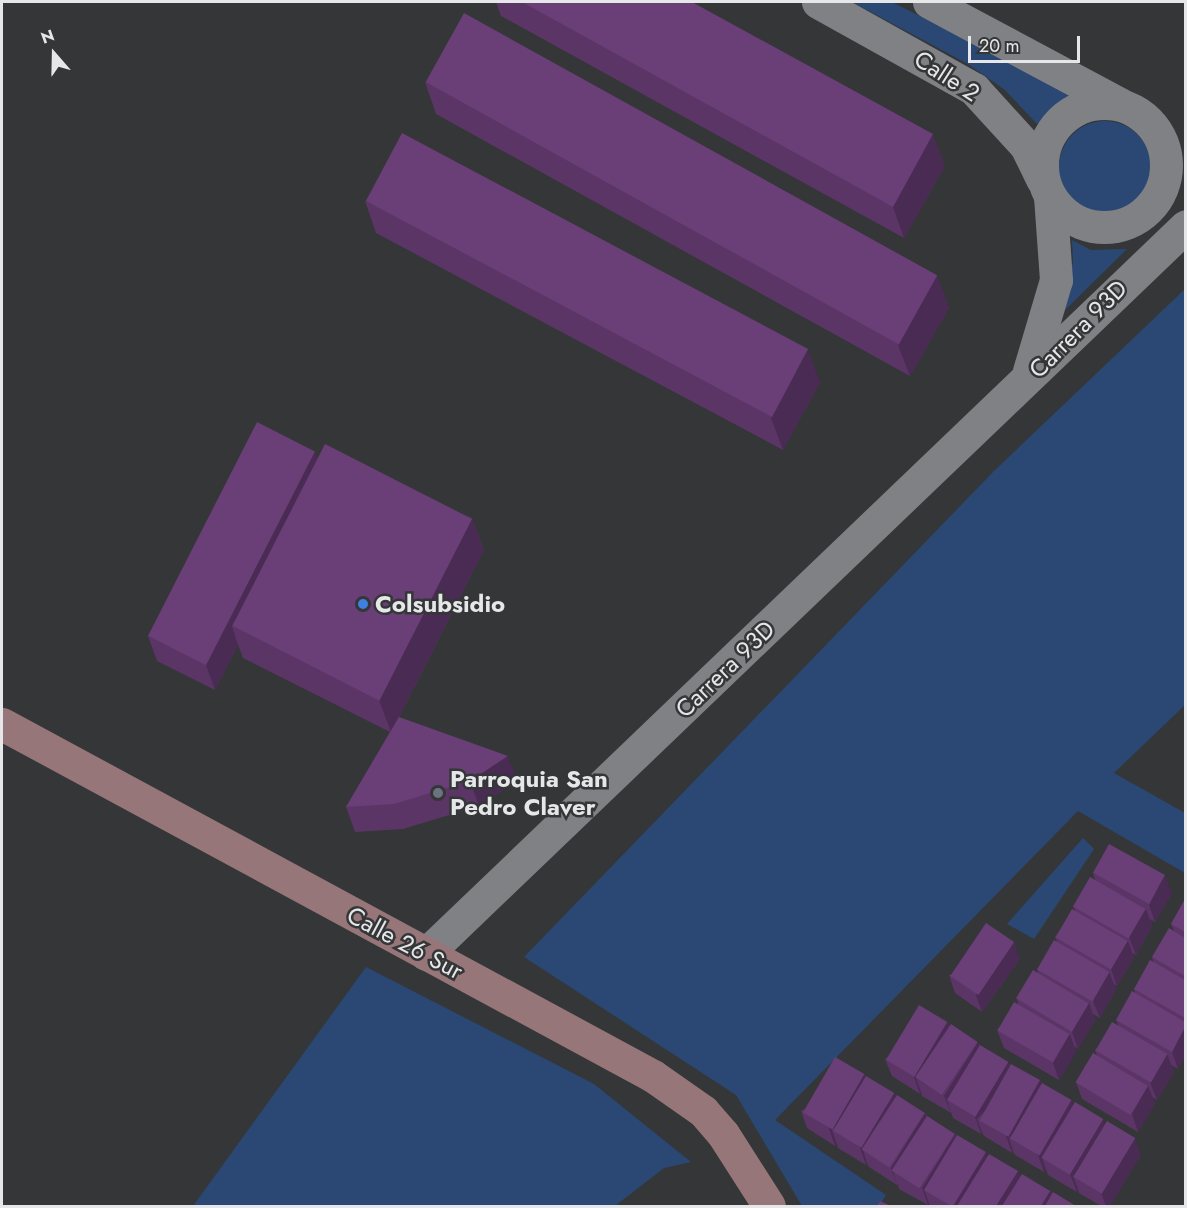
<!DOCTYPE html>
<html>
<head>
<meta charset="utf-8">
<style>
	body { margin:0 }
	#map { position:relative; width:1187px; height:1208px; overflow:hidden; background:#343638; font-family:Jost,sans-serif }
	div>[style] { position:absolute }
	.green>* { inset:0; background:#2a4873 }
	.round { border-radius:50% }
	.street>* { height:33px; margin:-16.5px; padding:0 16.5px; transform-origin:16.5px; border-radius:16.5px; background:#7f8184 }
	.street>.ring { margin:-16.5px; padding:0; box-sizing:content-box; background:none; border:33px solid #7f8184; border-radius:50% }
	.secondary>* { height:33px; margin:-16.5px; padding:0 16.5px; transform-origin:16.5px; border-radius:16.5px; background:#97767a }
	.wall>* { inset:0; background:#5b3566 }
	.shaded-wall>* { inset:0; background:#4a2b53 }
	.building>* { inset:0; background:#6a3e77; transform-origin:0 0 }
	.dots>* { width:16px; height:16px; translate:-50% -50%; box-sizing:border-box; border:3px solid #343638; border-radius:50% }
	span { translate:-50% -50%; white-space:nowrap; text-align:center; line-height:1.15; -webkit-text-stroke:5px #343638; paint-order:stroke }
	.street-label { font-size:24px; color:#e6e7e9 }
	.poi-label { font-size:24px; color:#e6e7e9; font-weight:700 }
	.left { translate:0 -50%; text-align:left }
	.frame { position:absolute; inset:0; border:3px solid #e6e7e9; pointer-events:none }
	.north { position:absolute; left:24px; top:24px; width:60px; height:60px; -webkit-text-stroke:4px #343638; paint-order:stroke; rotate:340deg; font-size:16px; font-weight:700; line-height:24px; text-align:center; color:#e6e7e9 }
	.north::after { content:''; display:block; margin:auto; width:21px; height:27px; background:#e6e7e9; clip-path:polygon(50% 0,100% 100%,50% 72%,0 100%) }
	.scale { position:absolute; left:968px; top:36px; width:112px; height:27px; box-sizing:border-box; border:3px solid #e6e7e9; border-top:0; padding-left:8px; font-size:18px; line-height:21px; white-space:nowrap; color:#e6e7e9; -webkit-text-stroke:4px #343638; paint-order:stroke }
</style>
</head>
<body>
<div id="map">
	<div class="green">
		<i style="clip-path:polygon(852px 2px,892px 2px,1071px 93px,1037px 124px,1005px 90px,968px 64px)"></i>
		<i class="round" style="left:1059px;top:121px;width:92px;height:92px"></i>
		<i style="clip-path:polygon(1072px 240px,1091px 250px,1127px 249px,1059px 316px,1073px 262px)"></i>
		<i style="clip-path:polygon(1185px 289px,1185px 705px,1114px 773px,1185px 813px,1185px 873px,1078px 811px,775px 1120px,886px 1195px,879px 1206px,802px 1206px,736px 1095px,524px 957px,994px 471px)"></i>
		<i style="clip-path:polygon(1083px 838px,1094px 849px,1034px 939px,1007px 924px)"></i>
		<i style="clip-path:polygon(366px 967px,594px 1084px,691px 1162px,664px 1168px,615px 1206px,193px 1206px)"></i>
	</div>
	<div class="street">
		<i style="left:818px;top:2px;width:179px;rotate:29.1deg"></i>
		<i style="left:974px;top:89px;width:77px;rotate:47.6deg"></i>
		<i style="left:1026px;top:146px;width:37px;rotate:64deg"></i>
		<i style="left:929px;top:2px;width:217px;rotate:28.1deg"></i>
		<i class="ring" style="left:1042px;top:103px;width:91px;height:91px"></i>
		<i style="left:1029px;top:371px;width:95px;rotate:-73.5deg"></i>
		<i style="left:1056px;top:280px;width:83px;rotate:-94.1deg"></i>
		<i style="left:426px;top:954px;width:1052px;rotate:-43.77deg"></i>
	</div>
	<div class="secondary">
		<i style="left:2px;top:724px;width:740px;rotate:28.4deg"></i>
		<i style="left:653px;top:1076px;width:61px;rotate:35deg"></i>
		<i style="left:703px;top:1111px;width:30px;rotate:49deg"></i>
		<i style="left:723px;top:1134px;width:85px;rotate:57.4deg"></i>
	</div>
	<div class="wall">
		<i style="clip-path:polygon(496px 2px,692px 2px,945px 166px,904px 238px,501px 16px)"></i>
		<i style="clip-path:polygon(425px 82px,937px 276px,949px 308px,910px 376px,436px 114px)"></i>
		<i style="clip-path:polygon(365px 201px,820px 382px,783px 450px,376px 233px)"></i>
		<i style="clip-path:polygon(318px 458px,472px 518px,484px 550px,399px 717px,517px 781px,479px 806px,403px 829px,355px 832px,346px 807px,390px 732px,243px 658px,238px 645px,215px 690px,157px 661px,148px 636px)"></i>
		<i style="clip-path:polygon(1093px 873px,1172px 893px,1155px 922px,1150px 919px,1152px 926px,1136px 955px,1132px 953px,1134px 958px,1117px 986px,1114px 984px,1116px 989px,1100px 1018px,1093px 1014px,1095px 1020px,1078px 1049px,1074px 1046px,1076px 1052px,1059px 1080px,1004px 1048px,997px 1030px,1018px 1004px,1017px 999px,1038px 973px,1037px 969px,1057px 942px,1055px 937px,1075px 911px,1073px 906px,1095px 880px)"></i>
		<i style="clip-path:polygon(1185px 899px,1185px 1056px,1178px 1069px,1171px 1065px,1174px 1072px,1157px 1100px,1152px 1097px,1155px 1103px,1138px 1132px,1082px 1099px,1076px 1082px,1097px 1056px,1095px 1050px,1118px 1025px,1116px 1020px,1135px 993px,1134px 989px,1153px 961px,1152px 957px,1174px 931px,1171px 924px)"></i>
		<i style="clip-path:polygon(1020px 959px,982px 1012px,955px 993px,949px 975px)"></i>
		<i style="clip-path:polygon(947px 1022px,949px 1027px,1008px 1062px,1010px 1066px,1040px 1080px,1041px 1085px,1073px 1106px,1105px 1124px,1141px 1155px,1110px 1206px,1101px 1206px,1079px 1193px,1078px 1189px,1077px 1192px,1048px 1175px,1046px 1169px,1044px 1172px,1015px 1155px,1013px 1151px,1012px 1153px,984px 1136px,982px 1132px,981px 1134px,953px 1118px,951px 1112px,951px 1113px,922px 1096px,921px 1092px,920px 1094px,892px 1076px,885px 1059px)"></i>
		<i style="clip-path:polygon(864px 1074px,865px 1078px,895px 1098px,925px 1113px,927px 1116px,955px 1134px,956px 1137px,987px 1156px,1018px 1171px,1020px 1177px,1050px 1191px,1052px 1195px,1076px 1206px,930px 1206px,929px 1203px,928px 1205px,899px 1189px,898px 1184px,897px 1185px,869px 1167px,867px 1163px,866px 1165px,838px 1148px,837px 1144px,835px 1146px,807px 1128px,801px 1111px)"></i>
	</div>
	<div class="shaded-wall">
		<i style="clip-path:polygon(933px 134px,945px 166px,904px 238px,893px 207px)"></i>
		<i style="clip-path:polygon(937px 276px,949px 308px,910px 376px,898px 345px)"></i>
		<i style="clip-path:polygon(808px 350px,820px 382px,783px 450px,771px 418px)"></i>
		<i style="clip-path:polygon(315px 451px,324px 476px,232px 626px,238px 645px,215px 690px,206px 665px)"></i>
		<i style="clip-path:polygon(472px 518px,484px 550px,391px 732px,379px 700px)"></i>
		<i style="clip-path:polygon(508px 756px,517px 781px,479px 806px,470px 781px)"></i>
		<i style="clip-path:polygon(1165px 875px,1172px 893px,1155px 922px,1149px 905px)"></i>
		<i style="clip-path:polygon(1146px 909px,1152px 926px,1136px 955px,1129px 937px)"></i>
		<i style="clip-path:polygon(1128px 941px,1134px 958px,1117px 986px,1111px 969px)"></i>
		<i style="clip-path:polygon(1014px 942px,1020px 959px,982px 1012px,976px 995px)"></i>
		<i style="clip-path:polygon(1109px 972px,1116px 989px,1100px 1018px,1093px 1001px)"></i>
		<i style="clip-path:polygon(1089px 1003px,1095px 1020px,1078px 1049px,1072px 1032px)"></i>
		<i style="clip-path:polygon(947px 1022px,954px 1039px,916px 1078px,921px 1092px,920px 1094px,914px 1077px)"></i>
		<i style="clip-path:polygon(1185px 1027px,1185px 1056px,1178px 1069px,1172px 1052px)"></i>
		<i style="clip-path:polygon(1070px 1034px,1076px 1052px,1059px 1080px,1053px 1063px)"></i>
		<i style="clip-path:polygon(978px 1042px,985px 1059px,947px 1100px,951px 1113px,944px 1096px)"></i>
		<i style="clip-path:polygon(1167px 1054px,1174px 1072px,1157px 1100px,1150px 1082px)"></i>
		<i style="clip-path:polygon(1008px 1062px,1015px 1079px,977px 1119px,982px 1132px,981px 1134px,975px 1117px)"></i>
		<i style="clip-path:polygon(864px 1074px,870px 1092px,832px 1130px,837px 1144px,835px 1146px,829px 1129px)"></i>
		<i style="clip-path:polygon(1040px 1080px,1046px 1098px,1009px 1138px,1013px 1151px,1012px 1153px,1006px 1136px)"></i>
		<i style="clip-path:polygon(1148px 1086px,1155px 1103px,1138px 1132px,1132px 1114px)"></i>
		<i style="clip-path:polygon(894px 1093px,900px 1110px,863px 1150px,867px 1163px,866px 1165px,860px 1148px)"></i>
		<i style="clip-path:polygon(1071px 1100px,1078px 1117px,1042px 1158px,1046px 1169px,1044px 1172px,1038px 1155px)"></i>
		<i style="clip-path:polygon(925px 1113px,932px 1130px,893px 1171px,897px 1185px,891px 1168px)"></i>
		<i style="clip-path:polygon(1103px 1119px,1110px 1137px,1073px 1176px,1078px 1189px,1077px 1192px,1070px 1174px)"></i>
		<i style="clip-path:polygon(955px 1134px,961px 1151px,924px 1190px,929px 1203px,928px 1205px,922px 1188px)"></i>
		<i style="clip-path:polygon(1135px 1138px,1141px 1155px,1110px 1206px,1106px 1206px,1101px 1193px)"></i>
		<i style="clip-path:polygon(986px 1152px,992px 1169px,970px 1206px,953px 1206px)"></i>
		<i style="clip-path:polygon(1018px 1171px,1024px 1188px,1013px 1206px,996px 1206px)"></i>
		<i style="clip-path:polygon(1050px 1191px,1056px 1206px,1041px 1206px)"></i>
	</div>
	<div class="building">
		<i style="clip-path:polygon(522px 2px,692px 2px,933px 134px,893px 207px)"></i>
		<i style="left:464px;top:13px;width:541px;height:79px;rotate:29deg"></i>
		<i style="left:402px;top:133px;width:460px;height:77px;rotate:28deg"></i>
		<i style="left:257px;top:422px;width:65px;height:240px;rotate:27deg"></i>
		<i style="left:325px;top:444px;width:165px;height:204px;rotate:27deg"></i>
		<i style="clip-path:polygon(399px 717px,508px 756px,470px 781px,394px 804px,346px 807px)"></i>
		<i style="left:1109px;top:844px;width:64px;height:33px;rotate:29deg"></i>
		<i style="left:1090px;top:877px;width:64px;height:34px;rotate:30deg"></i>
		<i style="clip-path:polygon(1185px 899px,1185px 932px,1171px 924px)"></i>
		<i style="left:1072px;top:909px;width:64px;height:33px;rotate:30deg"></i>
		<i style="left:986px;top:923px;width:34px;height:64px;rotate:34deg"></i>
		<i style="clip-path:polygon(1169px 928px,1185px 938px,1185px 976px,1152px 957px)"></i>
		<i style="left:1054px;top:940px;width:64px;height:34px;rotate:30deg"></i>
		<i style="clip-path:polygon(1150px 960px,1185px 980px,1185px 1018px,1134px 989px)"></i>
		<i style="left:1033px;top:970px;width:65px;height:33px;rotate:31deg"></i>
		<i style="clip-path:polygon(1132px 991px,1185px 1022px,1185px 1027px,1172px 1052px,1116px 1020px)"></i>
		<i style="left:1014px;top:1002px;width:64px;height:33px;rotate:30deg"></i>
		<i style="left:919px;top:1005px;width:33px;height:64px;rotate:31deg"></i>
		<i style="left:1112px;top:1022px;width:64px;height:33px;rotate:30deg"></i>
		<i style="left:951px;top:1024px;width:32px;height:64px;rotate:34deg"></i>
		<i style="left:980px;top:1045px;width:33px;height:64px;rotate:31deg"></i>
		<i style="left:1093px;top:1053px;width:64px;height:34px;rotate:31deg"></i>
		<i style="left:835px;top:1057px;width:34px;height:64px;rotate:30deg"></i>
		<i style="left:1011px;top:1064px;width:33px;height:65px;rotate:29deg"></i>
		<i style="left:866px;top:1076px;width:33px;height:64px;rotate:31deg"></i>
		<i style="left:1042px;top:1083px;width:34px;height:64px;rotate:30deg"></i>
		<i style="left:897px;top:1095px;width:33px;height:65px;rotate:33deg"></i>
		<i style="left:1075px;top:1102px;width:33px;height:65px;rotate:31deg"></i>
		<i style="left:927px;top:1116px;width:33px;height:65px;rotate:33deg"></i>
		<i style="left:1107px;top:1121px;width:33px;height:65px;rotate:31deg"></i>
		<i style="clip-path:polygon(957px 1135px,986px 1152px,953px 1206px,951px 1206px,924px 1190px)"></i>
		<i style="clip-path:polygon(989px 1154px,1018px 1171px,996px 1206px,957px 1206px)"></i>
		<i style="clip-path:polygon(1022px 1174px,1050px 1191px,1041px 1206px,1002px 1206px)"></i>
		<i style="clip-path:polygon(1053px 1192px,1076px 1206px,1045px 1206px)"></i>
		<i style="clip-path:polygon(880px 1201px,891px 1206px,877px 1206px)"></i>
	</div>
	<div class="dots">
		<i style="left:363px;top:604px;background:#3f7fe0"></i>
		<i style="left:438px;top:793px;background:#6b7280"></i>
	</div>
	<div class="street-label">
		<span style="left:947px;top:76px;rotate:33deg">Calle 2</span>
		<span style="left:1078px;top:329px;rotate:-45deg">Carrera 93D</span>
		<span style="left:725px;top:669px;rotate:-44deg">Carrera 93D</span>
		<span style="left:405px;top:943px;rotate:28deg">Calle 26 Sur</span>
	</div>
	<div class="poi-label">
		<span class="left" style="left:375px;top:604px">Colsubsidio</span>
		<span class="left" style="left:450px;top:793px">Parroquia San<br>Pedro Claver</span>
	</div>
	<div class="frame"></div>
	<div class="north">N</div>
	<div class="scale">20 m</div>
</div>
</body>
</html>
